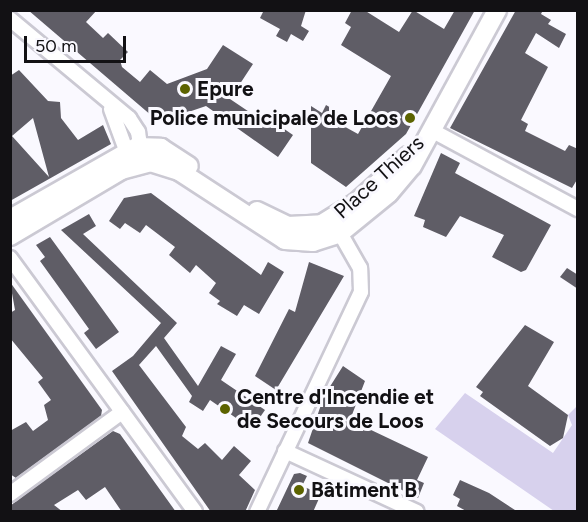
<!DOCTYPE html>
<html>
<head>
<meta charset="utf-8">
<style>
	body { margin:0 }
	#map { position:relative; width:588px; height:522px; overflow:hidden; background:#faf9ff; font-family:Figtree,sans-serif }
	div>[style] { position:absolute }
	.green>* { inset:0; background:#d7d1ed }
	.building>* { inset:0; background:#5f5d66 }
	.roads { filter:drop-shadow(2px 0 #cbc9d3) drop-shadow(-2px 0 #cbc9d3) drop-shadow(0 2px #cbc9d3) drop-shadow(0 -2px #cbc9d3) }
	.minor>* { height:14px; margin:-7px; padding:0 7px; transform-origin:7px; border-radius:7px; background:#fff }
	.major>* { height:18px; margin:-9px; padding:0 9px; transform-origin:9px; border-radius:9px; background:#fff }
	.dots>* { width:16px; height:16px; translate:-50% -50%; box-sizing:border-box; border:3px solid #faf9ff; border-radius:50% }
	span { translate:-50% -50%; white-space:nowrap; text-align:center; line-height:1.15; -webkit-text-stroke:6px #faf9ff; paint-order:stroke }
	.poi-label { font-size:21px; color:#121114; font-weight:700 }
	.left { translate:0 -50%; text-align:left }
	.right { translate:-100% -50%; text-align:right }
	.street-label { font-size:21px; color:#121114 }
	.frame { position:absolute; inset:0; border:12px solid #121114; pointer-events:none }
	.scale { position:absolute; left:24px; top:36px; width:102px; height:27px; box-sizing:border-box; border:3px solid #121114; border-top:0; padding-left:8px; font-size:18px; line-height:21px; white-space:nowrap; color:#121114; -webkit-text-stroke:4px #faf9ff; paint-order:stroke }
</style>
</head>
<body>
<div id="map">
	<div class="green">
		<i style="clip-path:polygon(465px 393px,553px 453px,572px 425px,568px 415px,577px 406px,577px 511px,554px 511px,435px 429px)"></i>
	</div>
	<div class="building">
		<i style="clip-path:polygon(28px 10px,97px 10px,86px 22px,103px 38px,108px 33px,128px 52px,120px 60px,122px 67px,140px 82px,150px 70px,167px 84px,207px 69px,223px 45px,253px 64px,230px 99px,273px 128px,277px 124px,293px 135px,278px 157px,206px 106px,159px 122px)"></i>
		<i style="clip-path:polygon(264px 10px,306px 10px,301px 26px,309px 31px,303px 41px,291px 34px,287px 42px,276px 36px,280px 29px,260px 18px)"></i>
		<i style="clip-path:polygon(352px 10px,364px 10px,399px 32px,413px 10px,444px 29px,455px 10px,475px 10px,406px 134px,346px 187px,311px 163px,311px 106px,322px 113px,326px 105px,343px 115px,338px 123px,358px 134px,391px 76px,341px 45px,351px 27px,345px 23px)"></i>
		<i style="clip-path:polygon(516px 10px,543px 10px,541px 14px,551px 20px,548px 24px,566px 34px,559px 48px,536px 33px,525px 53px,548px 67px,521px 120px,528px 124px,525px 131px,565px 151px,569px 145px,578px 149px,578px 178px,572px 188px,450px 128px)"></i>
		<i style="clip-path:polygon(evenodd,19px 70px,48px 101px,60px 102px,61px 118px,78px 140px,103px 125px,111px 144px,10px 201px,10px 76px,19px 70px,33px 118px,49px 177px,12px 136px,33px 118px)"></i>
		<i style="clip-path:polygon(441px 153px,460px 163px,455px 173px,551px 225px,526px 270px,521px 272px,492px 257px,504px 235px,460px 216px,446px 237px,423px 227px,425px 220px,414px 216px)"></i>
		<i style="clip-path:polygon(151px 193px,261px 275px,268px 262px,284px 272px,259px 314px,244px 305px,237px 316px,217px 304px,220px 301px,209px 293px,216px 283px,196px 265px,190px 273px,169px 255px,175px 247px,146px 225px,140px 233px,125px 223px,120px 229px,109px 221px,124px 198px)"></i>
		<i style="clip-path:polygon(89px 214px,96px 226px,83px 234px,177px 323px,164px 338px,198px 386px,221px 346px,236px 354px,221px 380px,265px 410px,252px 429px,210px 400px,203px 411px,189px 402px,192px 396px,156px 346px,139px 365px,186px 427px,182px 436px,198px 449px,205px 443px,222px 460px,234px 446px,251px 461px,239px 475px,255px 490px,245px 512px,211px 512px,112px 371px,133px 356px,161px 323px,61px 230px)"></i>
		<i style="clip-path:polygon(50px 237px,119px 332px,96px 349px,84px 333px,89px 329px,40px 261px,45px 257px,36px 245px)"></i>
		<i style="clip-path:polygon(309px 262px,344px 276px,276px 390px,255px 376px,289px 309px,295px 312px)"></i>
		<i style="clip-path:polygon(567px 268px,578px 275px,578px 289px,560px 277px)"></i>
		<i style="clip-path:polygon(10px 282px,102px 410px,101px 416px,16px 478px,10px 474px,10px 431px,26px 422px,33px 431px,48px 420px,44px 405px,51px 400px,38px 382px,43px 378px,10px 338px,10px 313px,15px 310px)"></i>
		<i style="clip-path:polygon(525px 325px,554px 342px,528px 386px,568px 415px,563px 438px,550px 446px,480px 396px,483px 392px,476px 387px)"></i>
		<i style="clip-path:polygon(343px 366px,365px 381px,350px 420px,428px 457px,417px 480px,424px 483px,418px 498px,308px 443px,324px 396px)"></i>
		<i style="clip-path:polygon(113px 431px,120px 434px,176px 512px,122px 512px,105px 487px,86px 500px,78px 490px,54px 505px,63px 512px,10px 512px,10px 506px,31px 490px)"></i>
		<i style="clip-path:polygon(300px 473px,307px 476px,302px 486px,321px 494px,313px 512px,276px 512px,294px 474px)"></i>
		<i style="clip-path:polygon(460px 480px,489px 493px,518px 512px,468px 512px,457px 506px,460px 499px,453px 495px)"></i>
	</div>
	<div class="roads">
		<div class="minor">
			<i style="left:10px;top:19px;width:155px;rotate:39.8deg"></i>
			<i style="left:129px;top:118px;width:17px;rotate:57deg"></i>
			<i style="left:138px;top:132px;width:24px;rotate:81deg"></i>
			<i style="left:111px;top:109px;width:55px;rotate:69.9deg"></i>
			<i style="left:431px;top:130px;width:167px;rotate:28.3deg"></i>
			<i style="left:10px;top:258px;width:314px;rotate:53.9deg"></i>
			<i style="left:285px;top:451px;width:145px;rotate:24.8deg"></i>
			<i style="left:10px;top:494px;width:139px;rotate:-36.2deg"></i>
			<i style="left:257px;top:512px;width:243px;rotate:-64.7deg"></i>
			<i style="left:361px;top:292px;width:24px;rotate:-92deg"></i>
			<i style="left:360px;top:268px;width:40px;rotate:-119.7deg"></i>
		</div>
		<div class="major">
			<i style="left:257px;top:211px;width:34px;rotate:26deg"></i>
			<i style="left:288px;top:226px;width:34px;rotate:-3deg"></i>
			<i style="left:322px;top:224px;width:40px;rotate:-32deg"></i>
			<i style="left:356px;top:203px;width:70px;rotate:-42.1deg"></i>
			<i style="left:10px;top:219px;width:146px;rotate:-29.6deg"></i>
			<i style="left:137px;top:147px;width:24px;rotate:2deg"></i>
			<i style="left:161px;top:148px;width:33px;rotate:33deg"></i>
			<i style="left:10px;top:236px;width:129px;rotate:-30.7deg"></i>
			<i style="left:121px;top:170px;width:30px;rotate:-15deg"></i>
			<i style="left:150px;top:162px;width:30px;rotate:17deg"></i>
			<i style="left:179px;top:171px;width:126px;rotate:33.1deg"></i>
			<i style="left:285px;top:240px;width:28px;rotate:4deg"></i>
			<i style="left:313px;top:242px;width:28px;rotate:-18deg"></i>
			<i style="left:340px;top:233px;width:63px;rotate:-39.2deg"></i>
			<i style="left:389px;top:193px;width:35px;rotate:-50deg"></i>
			<i style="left:412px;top:166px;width:178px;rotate:-61.4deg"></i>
		</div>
	</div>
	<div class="dots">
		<i style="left:185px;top:89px;background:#5c6300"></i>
		<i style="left:410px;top:118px;background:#5c6300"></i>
		<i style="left:225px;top:409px;background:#5c6300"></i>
		<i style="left:299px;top:490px;background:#5c6300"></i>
	</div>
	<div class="poi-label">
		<span class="left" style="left:197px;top:89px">Epure</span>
		<span class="right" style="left:398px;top:118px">Police municipale de Loos</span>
		<span class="left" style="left:237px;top:409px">Centre d'Incendie et<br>de Secours de Loos</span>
		<span class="left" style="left:311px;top:490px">Bâtiment B</span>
	</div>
	<div class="street-label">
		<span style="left:379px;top:177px;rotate:-42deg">Place Thiers</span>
	</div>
	<div class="frame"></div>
	<div class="scale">50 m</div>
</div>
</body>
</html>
